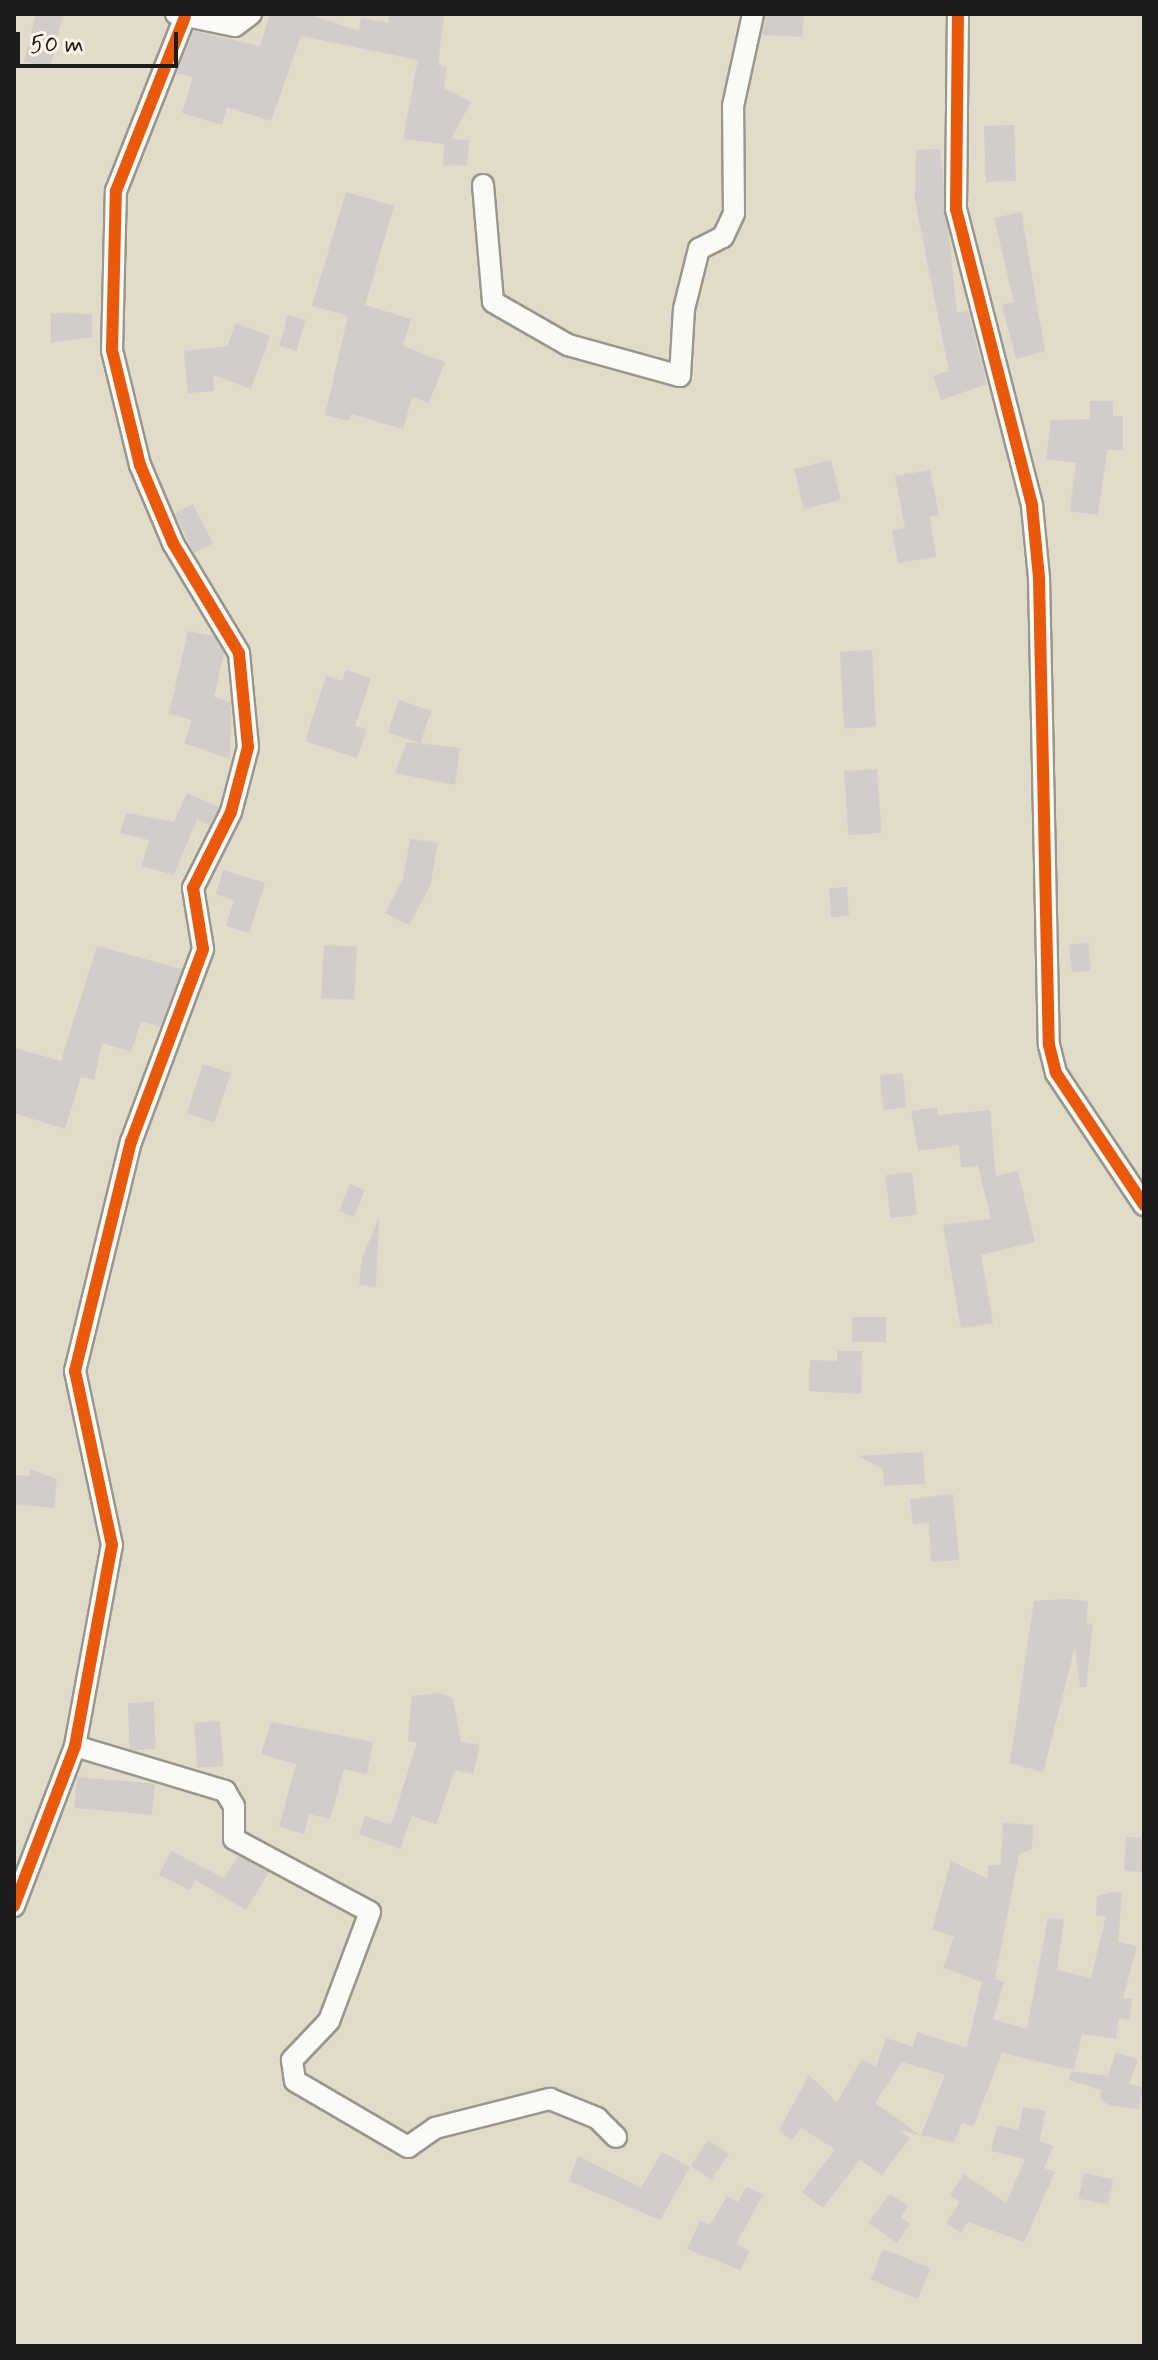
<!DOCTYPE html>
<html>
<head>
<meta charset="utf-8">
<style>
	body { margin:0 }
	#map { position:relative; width:1158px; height:2360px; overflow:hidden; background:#e0dcc9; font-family:Mynerve,sans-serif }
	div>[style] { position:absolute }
	.building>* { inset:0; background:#d2cccb; transform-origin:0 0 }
	.roads { filter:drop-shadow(2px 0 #99978c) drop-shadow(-2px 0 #99978c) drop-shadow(0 2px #99978c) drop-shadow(0 -2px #99978c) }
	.street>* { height:20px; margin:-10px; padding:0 10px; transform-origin:10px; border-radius:10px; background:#fafaf7 }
	.cycleway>* { height:12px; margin:-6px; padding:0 6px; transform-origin:6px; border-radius:6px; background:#e8590c }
	span { translate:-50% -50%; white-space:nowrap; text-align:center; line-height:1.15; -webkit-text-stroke:7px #fcf5e5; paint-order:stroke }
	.frame { position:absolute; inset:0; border:16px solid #1c1c1c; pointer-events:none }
	.scale { position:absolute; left:16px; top:32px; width:162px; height:36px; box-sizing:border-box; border:4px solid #1c1c1c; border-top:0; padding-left:10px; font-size:24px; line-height:28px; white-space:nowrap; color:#1c1c1c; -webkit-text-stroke:6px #fcf5e5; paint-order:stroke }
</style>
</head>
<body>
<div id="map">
	<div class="building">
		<i style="clip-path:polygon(36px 14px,63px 14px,50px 68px,24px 61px)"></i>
		<i style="clip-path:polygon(270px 14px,308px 14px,359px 31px,361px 18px,388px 23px,389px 14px,444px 14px,438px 65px,447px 67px,444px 88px,471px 102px,451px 139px,469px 140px,467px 166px,443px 165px,444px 144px,403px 139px,418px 60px,301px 36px,271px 121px,227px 107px,222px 125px,182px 113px,193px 77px,177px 73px,194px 31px,260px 46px)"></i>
		<i style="clip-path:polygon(766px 14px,804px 14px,802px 37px,762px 35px)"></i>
		<i style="left:1014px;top:125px;width:56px;height:30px;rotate:88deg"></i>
		<i style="clip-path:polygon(940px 149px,957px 313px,968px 310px,987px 384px,941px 400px,933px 376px,949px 371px,915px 200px,916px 150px)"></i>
		<i style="clip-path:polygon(346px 192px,394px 206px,365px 305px,411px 319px,403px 346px,445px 362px,429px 403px,412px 397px,403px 429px,351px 414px,349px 421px,325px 415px,348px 316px,312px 306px)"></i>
		<i style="clip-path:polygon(1021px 212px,1045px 351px,1016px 359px,1002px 305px,1014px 302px,994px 218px)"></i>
		<i style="clip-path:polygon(51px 313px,92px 314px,92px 337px,51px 343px)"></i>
		<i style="left:288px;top:315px;width:18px;height:32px;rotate:16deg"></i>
		<i style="clip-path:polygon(236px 323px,270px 336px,251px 389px,213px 375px,214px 391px,188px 393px,184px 351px,227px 346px)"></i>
		<i style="clip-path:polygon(1090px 401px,1113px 401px,1113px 416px,1123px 416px,1123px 450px,1107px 450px,1098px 515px,1070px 511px,1076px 463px,1046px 459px,1051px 420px,1090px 419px)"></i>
		<i style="left:831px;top:460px;width:41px;height:38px;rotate:76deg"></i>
		<i style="clip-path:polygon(930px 470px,939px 515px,930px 517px,936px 557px,898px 563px,892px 530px,905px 528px,895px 476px)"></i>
		<i style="left:193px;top:504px;width:44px;height:21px;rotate:63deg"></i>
		<i style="clip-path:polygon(188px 631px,214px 636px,224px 653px,214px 697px,231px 702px,230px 759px,184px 743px,192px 720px,169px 714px)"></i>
		<i style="left:872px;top:650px;width:77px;height:32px;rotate:87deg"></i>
		<i style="clip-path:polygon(346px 670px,371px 678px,355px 726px,367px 729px,357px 758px,305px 741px,326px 676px,342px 681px)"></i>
		<i style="left:399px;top:700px;width:34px;height:34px;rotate:19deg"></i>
		<i style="clip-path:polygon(407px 742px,460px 748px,455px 785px,395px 773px)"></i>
		<i style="left:877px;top:769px;width:64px;height:33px;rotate:86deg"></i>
		<i style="clip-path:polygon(187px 793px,219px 807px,210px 825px,197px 819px,174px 875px,142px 866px,149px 840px,120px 833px,126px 813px,174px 822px)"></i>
		<i style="clip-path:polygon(410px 839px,438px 843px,430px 886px,409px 925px,385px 913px,403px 879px)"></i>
		<i style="clip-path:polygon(223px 870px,265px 883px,249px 933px,226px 926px,234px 900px,216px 894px)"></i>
		<i style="left:847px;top:887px;width:29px;height:18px;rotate:86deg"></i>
		<i style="left:1088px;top:943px;width:28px;height:19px;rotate:84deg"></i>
		<i style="left:324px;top:945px;width:33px;height:53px;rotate:3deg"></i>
		<i style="clip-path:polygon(97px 946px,182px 969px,160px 1027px,141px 1021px,131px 1052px,102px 1043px,94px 1080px,81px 1077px,65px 1129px,14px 1113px,14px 1048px,61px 1061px)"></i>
		<i style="left:203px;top:1064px;width:29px;height:52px;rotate:18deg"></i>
		<i style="left:903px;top:1073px;width:35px;height:23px;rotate:85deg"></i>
		<i style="clip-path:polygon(937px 1107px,938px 1115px,990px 1110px,996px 1176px,1018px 1171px,1035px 1242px,981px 1255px,993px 1323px,961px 1328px,943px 1225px,991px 1219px,978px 1166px,961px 1167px,959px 1145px,918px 1151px,911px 1111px)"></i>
		<i style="left:912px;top:1172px;width:43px;height:27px;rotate:83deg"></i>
		<i style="left:350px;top:1184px;width:16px;height:29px;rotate:22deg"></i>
		<i style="clip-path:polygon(379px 1218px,376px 1287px,359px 1285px,362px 1258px)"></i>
		<i style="left:852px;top:1317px;width:34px;height:25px"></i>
		<i style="clip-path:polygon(837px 1351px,862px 1351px,861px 1394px,809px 1391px,810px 1360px,837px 1361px)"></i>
		<i style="clip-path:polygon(923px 1452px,925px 1484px,884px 1486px,883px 1469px,858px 1456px)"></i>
		<i style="clip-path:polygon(30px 1469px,57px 1479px,54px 1508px,14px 1504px,16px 1475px,29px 1476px)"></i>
		<i style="clip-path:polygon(953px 1494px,959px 1560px,931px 1562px,929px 1522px,913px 1524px,910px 1499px)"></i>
		<i style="clip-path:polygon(1066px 1599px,1088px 1601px,1086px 1623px,1093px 1624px,1086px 1687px,1080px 1687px,1075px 1647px,1043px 1772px,1010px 1763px,1034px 1601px)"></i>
		<i style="clip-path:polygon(440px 1693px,453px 1698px,461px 1742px,480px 1745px,473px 1774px,455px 1770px,436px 1824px,412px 1816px,400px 1849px,359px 1834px,365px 1816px,391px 1825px,417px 1743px,408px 1741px,412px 1696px)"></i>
		<i style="left:154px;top:1702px;width:47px;height:26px;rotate:88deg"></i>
		<i style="left:220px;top:1721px;width:45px;height:26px;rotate:86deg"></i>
		<i style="clip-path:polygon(271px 1722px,373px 1742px,367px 1774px,344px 1769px,330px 1819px,309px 1814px,304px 1834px,279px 1827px,296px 1764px,261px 1754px)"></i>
		<i style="left:77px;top:1777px;width:78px;height:31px;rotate:5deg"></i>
		<i style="clip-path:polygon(1003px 1823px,1033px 1825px,1032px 1849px,1019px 1854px,995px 1979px,1004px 1982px,993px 2019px,1027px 2029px,1048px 1918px,1064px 1920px,1057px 1970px,1091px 1978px,1106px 1916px,1096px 1916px,1097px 1896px,1113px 1892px,1122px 1893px,1118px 1942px,1137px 1946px,1123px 1998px,1132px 1999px,1129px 2020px,1119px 2018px,1116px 2039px,1082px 2034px,1074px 2070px,1002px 2053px,973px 2127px,962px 2123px,954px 2143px,921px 2135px,945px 2075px,902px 2062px,875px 2103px,920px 2135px,899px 2130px,910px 2138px,882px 2175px,860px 2160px,823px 2208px,802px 2192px,835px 2149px,801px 2128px,791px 2140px,779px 2130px,809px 2075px,837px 2102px,862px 2059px,876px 2067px,886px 2038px,913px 2047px,917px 2032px,967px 2048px,982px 1982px,943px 1968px,954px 1936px,932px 1930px,951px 1861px,988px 1879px,988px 1865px,1001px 1865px)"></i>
		<i style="left:1126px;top:1837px;width:18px;height:34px;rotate:3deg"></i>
		<i style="clip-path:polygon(171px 1851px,224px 1878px,238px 1856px,269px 1872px,246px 1910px,195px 1880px,190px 1890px,159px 1875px)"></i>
		<i style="clip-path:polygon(1116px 2052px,1138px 2060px,1129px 2084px,1143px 2087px,1139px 2110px,1109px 2105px,1100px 2099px,1101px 2090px,1069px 2080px,1071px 2071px,1108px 2076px)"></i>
		<i style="clip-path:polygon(1023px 2107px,1046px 2111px,1039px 2141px,1053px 2146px,1044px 2168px,1055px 2172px,1024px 2242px,968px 2222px,961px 2233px,946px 2223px,960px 2202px,950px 2195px,964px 2174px,1006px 2203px,1025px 2159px,991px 2151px,997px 2125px,1018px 2130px)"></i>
		<i style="left:708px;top:2140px;width:25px;height:31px;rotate:34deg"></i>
		<i style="clip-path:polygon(662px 2152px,690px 2167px,660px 2220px,569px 2181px,578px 2156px,641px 2188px)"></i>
		<i style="left:1084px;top:2173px;width:30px;height:26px;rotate:12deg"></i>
		<i style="clip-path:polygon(746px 2187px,763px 2195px,736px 2244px,750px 2251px,740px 2270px,687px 2249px,700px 2221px,710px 2225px,727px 2196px,738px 2202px)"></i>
		<i style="clip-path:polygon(890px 2194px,908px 2206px,901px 2217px,910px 2224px,897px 2243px,868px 2223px)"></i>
		<i style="left:883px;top:2249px;width:51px;height:33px;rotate:22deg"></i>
	</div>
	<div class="roads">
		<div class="street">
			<i style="left:176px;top:14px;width:60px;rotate:11.5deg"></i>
			<i style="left:235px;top:26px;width:20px;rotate:-37deg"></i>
			<i style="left:958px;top:14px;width:195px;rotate:90.6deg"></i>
			<i style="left:956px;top:209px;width:307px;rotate:75.6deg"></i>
			<i style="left:1032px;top:506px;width:72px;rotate:84.4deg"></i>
			<i style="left:1039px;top:578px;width:467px;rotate:88.8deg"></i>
			<i style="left:1049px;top:1045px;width:29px;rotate:76deg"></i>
			<i style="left:1056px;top:1073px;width:159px;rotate:56.3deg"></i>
			<i style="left:483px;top:185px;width:117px;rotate:85.1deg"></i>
			<i style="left:493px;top:302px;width:86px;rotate:29.8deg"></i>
			<i style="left:568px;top:345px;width:116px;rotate:15.5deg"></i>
			<i style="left:680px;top:376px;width:67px;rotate:-86.6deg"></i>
			<i style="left:684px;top:309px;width:62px;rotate:-76deg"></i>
			<i style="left:699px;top:249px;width:27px;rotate:-27deg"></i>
			<i style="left:723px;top:237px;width:26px;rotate:-65deg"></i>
			<i style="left:734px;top:213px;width:107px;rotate:-90.5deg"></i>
			<i style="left:733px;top:106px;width:94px;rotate:-77.7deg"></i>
			<i style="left:75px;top:1746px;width:157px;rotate:16.7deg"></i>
			<i style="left:225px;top:1791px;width:17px;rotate:59deg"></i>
			<i style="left:234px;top:1806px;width:33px;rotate:90deg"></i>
			<i style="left:234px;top:1839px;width:154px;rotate:28.2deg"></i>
			<i style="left:370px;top:1912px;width:116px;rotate:110.6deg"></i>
			<i style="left:329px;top:2021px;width:54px;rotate:133.5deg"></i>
			<i style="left:292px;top:2060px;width:21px;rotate:82deg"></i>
			<i style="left:295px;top:2081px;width:131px;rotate:30.3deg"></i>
			<i style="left:408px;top:2147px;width:33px;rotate:-35deg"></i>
			<i style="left:435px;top:2128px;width:119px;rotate:-14.2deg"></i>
			<i style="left:550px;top:2099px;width:51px;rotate:22deg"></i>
			<i style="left:597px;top:2118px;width:27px;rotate:45deg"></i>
			<i style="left:14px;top:1906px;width:171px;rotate:-69.1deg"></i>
			<i style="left:75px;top:1746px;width:204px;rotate:-79.6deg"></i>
			<i style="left:112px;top:1545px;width:178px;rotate:-102deg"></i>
			<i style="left:75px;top:1371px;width:236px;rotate:-76.3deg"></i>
			<i style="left:131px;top:1142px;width:206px;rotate:-69.5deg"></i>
			<i style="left:203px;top:949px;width:62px;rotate:-99.3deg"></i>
			<i style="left:193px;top:888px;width:85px;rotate:-63.4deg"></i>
			<i style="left:231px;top:812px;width:67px;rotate:-75.3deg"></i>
			<i style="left:248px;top:747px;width:94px;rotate:-95.5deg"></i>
			<i style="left:239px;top:653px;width:128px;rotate:-121deg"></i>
			<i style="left:173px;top:543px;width:85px;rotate:-112.9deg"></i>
			<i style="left:140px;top:465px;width:118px;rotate:-103.7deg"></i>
			<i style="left:112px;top:350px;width:159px;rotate:-88.6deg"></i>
			<i style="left:116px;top:191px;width:187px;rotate:-68.4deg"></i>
		</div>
	</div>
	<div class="cycleway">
		<i style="left:958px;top:14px;width:195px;rotate:90.6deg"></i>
		<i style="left:956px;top:209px;width:307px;rotate:75.6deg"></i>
		<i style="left:1032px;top:506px;width:72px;rotate:84.4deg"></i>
		<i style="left:1039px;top:578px;width:467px;rotate:88.8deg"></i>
		<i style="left:1049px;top:1045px;width:29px;rotate:76deg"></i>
		<i style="left:1056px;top:1073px;width:159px;rotate:56.3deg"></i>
		<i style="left:14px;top:1906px;width:171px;rotate:-69.1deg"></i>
		<i style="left:75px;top:1746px;width:204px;rotate:-79.6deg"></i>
		<i style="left:112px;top:1545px;width:178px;rotate:-102deg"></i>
		<i style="left:75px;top:1371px;width:236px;rotate:-76.3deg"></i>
		<i style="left:131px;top:1142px;width:206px;rotate:-69.5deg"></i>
		<i style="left:203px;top:949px;width:62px;rotate:-99.3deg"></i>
		<i style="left:193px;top:888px;width:85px;rotate:-63.4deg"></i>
		<i style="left:231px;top:812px;width:67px;rotate:-75.3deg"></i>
		<i style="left:248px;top:747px;width:94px;rotate:-95.5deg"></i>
		<i style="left:239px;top:653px;width:128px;rotate:-121deg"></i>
		<i style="left:173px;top:543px;width:85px;rotate:-112.9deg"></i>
		<i style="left:140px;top:465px;width:118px;rotate:-103.7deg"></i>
		<i style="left:112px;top:350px;width:159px;rotate:-88.6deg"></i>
		<i style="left:116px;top:191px;width:187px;rotate:-68.4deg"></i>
	</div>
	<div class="frame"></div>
	<div class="scale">50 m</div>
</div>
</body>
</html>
